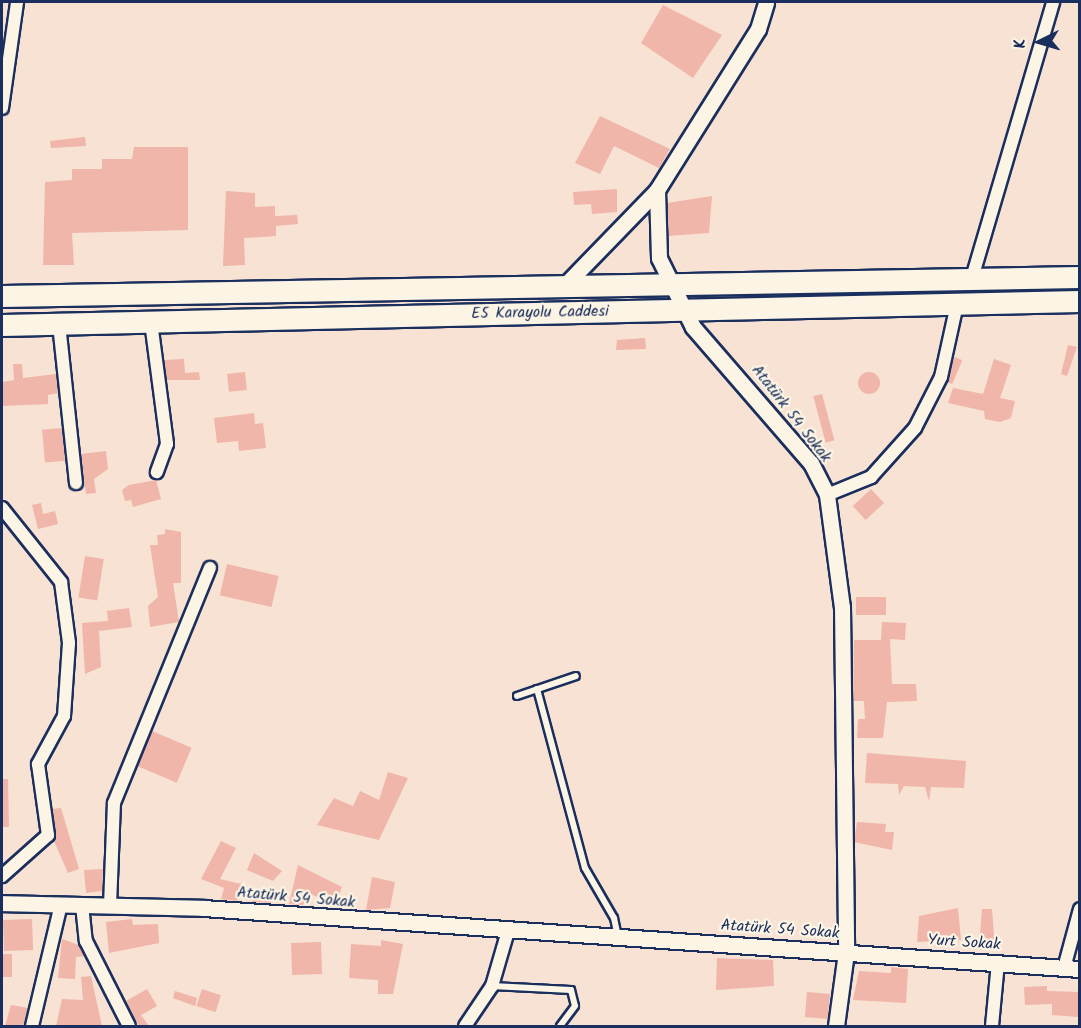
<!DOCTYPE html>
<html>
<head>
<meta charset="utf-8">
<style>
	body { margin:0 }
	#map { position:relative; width:1081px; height:1028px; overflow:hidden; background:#f8e2d3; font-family:Kalam,sans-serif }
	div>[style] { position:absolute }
	.building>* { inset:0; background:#efb6a9; transform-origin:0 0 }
	.round { border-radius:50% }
	.roads { filter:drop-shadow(2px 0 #1b2f5e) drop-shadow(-2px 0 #1b2f5e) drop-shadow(0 2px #1b2f5e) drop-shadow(0 -2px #1b2f5e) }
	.service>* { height:6px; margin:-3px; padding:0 3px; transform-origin:3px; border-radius:3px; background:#fcf5e5 }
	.minor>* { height:12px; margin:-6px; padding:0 6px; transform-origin:6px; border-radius:6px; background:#fcf5e5 }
	.tertiary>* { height:15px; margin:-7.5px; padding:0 7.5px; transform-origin:7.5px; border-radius:7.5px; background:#fcf5e5 }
	.trunk>* { height:21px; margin:-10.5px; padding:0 10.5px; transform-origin:10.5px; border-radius:10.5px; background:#fcf5e5 }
	span { translate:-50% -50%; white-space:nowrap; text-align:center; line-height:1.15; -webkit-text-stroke:4.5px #fcf5e5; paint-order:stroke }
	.street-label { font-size:16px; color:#1b2f5e }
	.frame { position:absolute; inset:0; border:3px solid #1b2f5e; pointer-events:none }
	.north { position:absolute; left:1009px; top:12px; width:60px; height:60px; -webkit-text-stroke:4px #fcf5e5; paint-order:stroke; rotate:265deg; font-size:16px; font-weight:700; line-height:24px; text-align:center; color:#1b2f5e }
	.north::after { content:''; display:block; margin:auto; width:21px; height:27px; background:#1b2f5e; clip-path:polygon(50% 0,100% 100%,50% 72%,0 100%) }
</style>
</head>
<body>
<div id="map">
	<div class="building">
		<i style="clip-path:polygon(663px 5px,722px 35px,693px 78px,641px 43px)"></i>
		<i style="clip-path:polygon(600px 116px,670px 149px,659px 168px,614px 146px,600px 174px,575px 163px)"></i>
		<i style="clip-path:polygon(85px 137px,86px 146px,51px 148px,50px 141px)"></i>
		<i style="clip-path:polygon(134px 147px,188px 147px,188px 230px,72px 233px,74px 265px,43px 265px,45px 182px,72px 180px,72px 169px,102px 169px,102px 159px,132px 159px)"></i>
		<i style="clip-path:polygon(617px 189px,617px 212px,592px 214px,591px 204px,574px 205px,573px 192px)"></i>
		<i style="clip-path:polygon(226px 191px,255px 193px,255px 207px,275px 206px,275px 216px,297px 215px,298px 224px,276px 226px,276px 236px,244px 238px,245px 265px,223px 266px)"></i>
		<i style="clip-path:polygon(712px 196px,709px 233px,668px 236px,667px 203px)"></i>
		<i style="clip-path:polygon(645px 338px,646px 349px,616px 350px,617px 340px)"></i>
		<i style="clip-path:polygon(1068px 345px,1077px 347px,1067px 376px,1061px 374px)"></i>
		<i style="left:955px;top:357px;width:8px;height:26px;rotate:23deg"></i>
		<i style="clip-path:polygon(184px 359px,185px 373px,199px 372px,200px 380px,167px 380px,164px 360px)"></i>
		<i style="clip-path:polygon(994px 359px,1011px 365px,1000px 398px,1015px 401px,1011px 418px,1000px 422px,985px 419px,984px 411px,948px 403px,953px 388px,983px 394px)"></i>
		<i style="clip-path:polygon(13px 364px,22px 364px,23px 378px,56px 374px,58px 393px,48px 395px,48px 404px,2px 406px,2px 382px,14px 380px)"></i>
		<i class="round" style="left:858px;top:372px;width:22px;height:22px"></i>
		<i style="left:245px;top:372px;width:18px;height:18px;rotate:84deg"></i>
		<i style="left:822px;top:394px;width:48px;height:9px;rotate:75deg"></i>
		<i style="clip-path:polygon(254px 413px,255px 424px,263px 423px,266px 448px,239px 451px,238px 441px,217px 443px,214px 418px)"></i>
		<i style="left:62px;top:428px;width:33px;height:20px;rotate:85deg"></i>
		<i style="clip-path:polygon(106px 451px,108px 469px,94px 479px,96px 493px,86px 494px,81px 454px)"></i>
		<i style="clip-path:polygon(156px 480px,161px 499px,133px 507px,131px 500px,125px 501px,122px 490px,129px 485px)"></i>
		<i style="left:871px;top:489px;width:19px;height:25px;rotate:47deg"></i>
		<i style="clip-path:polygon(41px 503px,43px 514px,55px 511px,58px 524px,38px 529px,32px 505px)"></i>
		<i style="clip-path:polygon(165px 529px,181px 532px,181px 583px,173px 583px,179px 622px,150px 627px,148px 606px,158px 597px,150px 545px,158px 545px,157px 535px,165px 534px)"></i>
		<i style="left:85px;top:556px;width:19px;height:42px;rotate:9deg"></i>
		<i style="left:227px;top:564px;width:53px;height:32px;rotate:13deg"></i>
		<i style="left:856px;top:597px;width:30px;height:18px"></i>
		<i style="clip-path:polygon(129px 608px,132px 627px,99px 631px,101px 667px,85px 674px,82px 623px,108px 621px,107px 611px)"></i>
		<i style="clip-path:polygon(882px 622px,906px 623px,905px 640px,890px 639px,892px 684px,916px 684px,917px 701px,887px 702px,883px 738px,857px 738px,858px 719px,865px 719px,864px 701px,853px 701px,854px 640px,881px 640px)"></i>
		<i style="left:152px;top:731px;width:43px;height:38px;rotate:23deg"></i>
		<i style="clip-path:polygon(867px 753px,966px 761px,964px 788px,931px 787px,929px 801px,925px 787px,904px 786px,899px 795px,898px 784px,865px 783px)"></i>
		<i style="clip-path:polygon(388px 772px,408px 778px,379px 840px,317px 825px,334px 798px,353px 806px,360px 791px,379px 800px)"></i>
		<i style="clip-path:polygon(2px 779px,8px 779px,9px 827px,2px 827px)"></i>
		<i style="clip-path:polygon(61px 808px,79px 869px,68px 873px,54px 841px,53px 809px)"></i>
		<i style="clip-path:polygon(857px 822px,886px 824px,885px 832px,894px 832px,892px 850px,854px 842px)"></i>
		<i style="clip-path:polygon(221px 841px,236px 848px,220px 879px,241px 884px,237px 901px,221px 899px,224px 888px,201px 879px)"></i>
		<i style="clip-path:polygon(254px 853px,282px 871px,273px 881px,247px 870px)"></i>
		<i style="clip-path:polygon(298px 865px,342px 887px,335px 904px,308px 893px,303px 905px,289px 904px)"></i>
		<i style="clip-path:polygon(103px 869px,102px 891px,86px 893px,84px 870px)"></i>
		<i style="clip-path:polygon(372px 877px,395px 882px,390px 908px,366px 910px)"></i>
		<i style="clip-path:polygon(259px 889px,275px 894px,271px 903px,252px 902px)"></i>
		<i style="clip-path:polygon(958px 908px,961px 940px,917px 942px,919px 916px)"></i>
		<i style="clip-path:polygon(982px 909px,992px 909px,995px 948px,979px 950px)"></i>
		<i style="left:32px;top:919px;width:31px;height:29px;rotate:88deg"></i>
		<i style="clip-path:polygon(132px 919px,133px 925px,158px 924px,159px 943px,109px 953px,106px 922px)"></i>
		<i style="clip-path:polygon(62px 939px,79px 945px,85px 956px,76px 957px,75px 979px,58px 978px)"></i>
		<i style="clip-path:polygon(381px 940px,403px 944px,393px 994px,378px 994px,378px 980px,349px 978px,351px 944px,381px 946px)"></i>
		<i style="left:321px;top:942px;width:32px;height:30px;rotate:88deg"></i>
		<i style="left:2px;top:954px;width:10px;height:23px"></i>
		<i style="clip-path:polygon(717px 958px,773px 960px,774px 986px,716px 990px)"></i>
		<i style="clip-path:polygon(891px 967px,908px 969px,906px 1003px,853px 1000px,859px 971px,891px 973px)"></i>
		<i style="clip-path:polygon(91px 976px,102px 1026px,56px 1026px,62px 999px,83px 1000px,81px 977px)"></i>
		<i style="clip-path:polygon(1047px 986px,1047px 991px,1079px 992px,1078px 1017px,1052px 1015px,1052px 1004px,1025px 1005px,1024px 987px)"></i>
		<i style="clip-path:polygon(147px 989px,157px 1006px,141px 1015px,149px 1026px,139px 1026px,126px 1001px)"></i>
		<i style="left:202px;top:989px;width:20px;height:18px;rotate:18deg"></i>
		<i style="clip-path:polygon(175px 991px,197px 998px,195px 1006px,173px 998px)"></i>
		<i style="left:807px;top:992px;width:23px;height:25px;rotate:5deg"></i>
		<i style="clip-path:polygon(11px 1005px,28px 1008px,23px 1026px,5px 1026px)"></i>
	</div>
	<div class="roads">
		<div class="service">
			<i style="left:537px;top:689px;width:185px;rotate:75deg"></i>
			<i style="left:585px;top:868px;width:58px;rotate:59.9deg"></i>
			<i style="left:614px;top:918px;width:19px;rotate:78deg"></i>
			<i style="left:517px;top:696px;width:62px;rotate:-18.7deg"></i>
			<i style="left:492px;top:986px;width:79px;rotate:2.9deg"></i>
			<i style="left:571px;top:990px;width:16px;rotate:76deg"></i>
			<i style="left:575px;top:1006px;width:25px;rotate:127deg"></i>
		</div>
		<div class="minor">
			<i style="left:2px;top:108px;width:107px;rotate:-81.9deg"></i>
			<i style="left:972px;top:278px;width:288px;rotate:-73.6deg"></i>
			<i style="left:151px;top:322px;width:123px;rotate:82.5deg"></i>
			<i style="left:167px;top:444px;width:30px;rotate:110deg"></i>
			<i style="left:59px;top:324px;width:160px;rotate:83.9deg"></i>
			<i style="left:827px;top:495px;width:48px;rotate:-22.2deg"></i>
			<i style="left:871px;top:477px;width:66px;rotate:-48.1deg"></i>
			<i style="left:915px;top:428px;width:57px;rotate:-63deg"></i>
			<i style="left:941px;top:377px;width:75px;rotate:-77.6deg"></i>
			<i style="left:2px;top:508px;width:95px;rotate:51.4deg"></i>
			<i style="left:61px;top:582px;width:62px;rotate:82.5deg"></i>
			<i style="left:69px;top:643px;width:73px;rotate:93.9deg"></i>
			<i style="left:64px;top:716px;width:55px;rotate:118.4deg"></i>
			<i style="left:38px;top:764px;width:72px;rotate:82deg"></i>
			<i style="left:48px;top:835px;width:62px;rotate:138.3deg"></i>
			<i style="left:82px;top:905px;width:36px;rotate:84deg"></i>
			<i style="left:86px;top:941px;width:95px;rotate:63.2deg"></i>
			<i style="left:110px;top:906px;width:103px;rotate:-87.8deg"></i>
			<i style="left:114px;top:803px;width:254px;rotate:-67.8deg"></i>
			<i style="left:1064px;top:968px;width:61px;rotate:-74.8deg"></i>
			<i style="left:32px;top:1026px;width:125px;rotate:-76.6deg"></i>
			<i style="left:465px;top:1026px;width:48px;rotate:-56deg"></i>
			<i style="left:492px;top:986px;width:57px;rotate:-73.8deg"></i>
			<i style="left:992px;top:1026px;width:63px;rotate:-84.6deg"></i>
		</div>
		<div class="tertiary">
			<i style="left:657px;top:190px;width:68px;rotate:88.3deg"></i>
			<i style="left:659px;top:258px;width:77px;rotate:63.8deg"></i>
			<i style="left:693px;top:327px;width:180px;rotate:49.1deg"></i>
			<i style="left:811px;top:463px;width:36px;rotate:63deg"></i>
			<i style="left:827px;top:495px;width:113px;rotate:82.4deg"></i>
			<i style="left:842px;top:607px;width:345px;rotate:89.3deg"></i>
			<i style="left:846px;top:952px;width:75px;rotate:97.7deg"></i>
			<i style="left:566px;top:284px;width:131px;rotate:-45.9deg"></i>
			<i style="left:657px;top:190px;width:190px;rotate:-57.9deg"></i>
			<i style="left:758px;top:29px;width:28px;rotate:-73deg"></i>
			<i style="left:2px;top:903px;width:201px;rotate:1.4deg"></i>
			<i style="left:203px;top:908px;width:879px;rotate:3.98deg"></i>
		</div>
		<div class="trunk">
			<i style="left:2px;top:296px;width:1078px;rotate:-1.01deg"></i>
			<i style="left:2px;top:325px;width:1078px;rotate:-1.28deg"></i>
		</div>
	</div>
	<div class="street-label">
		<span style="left:540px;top:313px;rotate:-1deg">E5 Karayolu Caddesi</span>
		<span style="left:791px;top:414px;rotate:52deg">Atatürk 54 Sokak</span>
		<span style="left:296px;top:898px;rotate:5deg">Atatürk 54 Sokak</span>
		<span style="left:780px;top:930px;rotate:4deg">Atatürk 54 Sokak</span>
		<span style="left:964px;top:943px;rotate:4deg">Yurt Sokak</span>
	</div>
	<div class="frame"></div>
	<div class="north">K</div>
</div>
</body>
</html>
